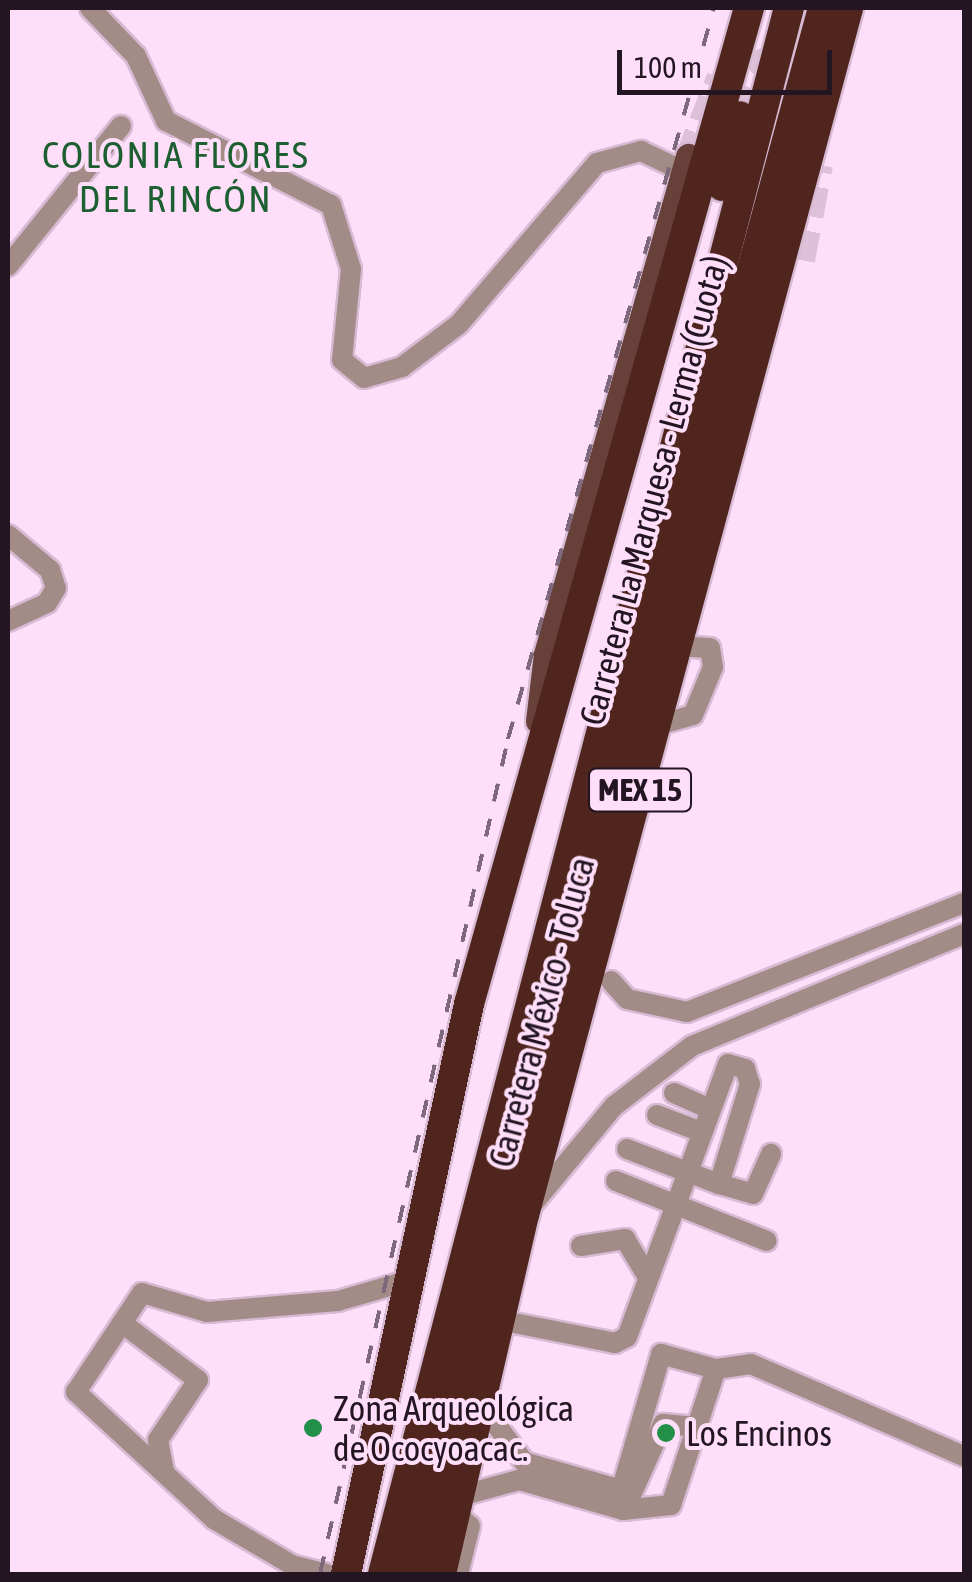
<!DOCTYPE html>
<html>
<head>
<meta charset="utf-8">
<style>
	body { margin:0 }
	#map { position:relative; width:972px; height:1582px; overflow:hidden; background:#ffdefa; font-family:"Asap Condensed",sans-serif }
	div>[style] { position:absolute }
	.major-tunnel>* { height:25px; margin-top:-12.5px; transform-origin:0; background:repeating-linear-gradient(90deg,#dec0d9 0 25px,transparent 0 37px) }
	.highway-tunnel>* { height:30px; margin-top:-15px; transform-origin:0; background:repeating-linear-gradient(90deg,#dec0d9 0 30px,transparent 0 45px) }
	.roads { filter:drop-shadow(2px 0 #d7bad3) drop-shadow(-2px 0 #d7bad3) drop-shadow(0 2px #d7bad3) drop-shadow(0 -2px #d7bad3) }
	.minor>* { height:20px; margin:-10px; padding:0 10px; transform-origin:10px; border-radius:10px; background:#a38c87 }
	.major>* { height:25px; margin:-12.5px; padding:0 12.5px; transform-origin:12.5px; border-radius:12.5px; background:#664039 }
	.highway>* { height:30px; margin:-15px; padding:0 15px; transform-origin:15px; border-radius:15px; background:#4f251e }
	.rail>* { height:4px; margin-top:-2px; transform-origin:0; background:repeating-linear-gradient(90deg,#7e687b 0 18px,transparent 0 36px) }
	.dots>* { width:28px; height:28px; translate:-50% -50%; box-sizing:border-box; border:5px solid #ffdefa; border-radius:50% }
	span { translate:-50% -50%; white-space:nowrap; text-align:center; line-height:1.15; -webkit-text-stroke:8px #ffdefa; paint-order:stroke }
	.shield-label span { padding:2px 8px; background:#ffdefa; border:2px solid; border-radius:8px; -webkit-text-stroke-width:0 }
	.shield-label { font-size:32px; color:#231521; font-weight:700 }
	.street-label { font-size:35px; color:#231521 }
	.poi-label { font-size:35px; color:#231521 }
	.left { translate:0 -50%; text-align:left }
	.neighbourhood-label { font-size:38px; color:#1c5f31; letter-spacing:2.5px }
	.frame { position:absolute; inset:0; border:10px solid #231521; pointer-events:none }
	.scale { position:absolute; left:617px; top:50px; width:215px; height:45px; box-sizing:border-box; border:5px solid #231521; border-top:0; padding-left:12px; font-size:30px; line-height:35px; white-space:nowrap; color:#231521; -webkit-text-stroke:8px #ffdefa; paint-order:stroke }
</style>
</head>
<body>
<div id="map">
	<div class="major-tunnel">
		<i style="left:688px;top:156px;width:85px;rotate:-68.6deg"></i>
		<i style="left:719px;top:77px;width:62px;rotate:-20.8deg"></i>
	</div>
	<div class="highway-tunnel">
		<i style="left:740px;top:116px;width:43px;rotate:-69.4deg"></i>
		<i style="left:755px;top:76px;width:30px;rotate:-44deg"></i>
		<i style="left:777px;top:55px;width:10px;rotate:17deg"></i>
		<i style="left:800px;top:260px;width:97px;rotate:-79.3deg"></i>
	</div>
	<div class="roads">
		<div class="minor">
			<i style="left:90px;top:8px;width:66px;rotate:46.2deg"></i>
			<i style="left:136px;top:56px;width:72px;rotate:65.2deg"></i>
			<i style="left:166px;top:121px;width:185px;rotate:27deg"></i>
			<i style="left:331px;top:205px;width:67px;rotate:72.6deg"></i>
			<i style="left:351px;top:269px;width:91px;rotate:95.6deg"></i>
			<i style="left:342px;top:360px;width:28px;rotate:39deg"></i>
			<i style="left:364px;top:378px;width:40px;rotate:-16deg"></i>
			<i style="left:402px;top:367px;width:71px;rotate:-37deg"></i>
			<i style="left:459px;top:324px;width:212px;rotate:-49.4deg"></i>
			<i style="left:597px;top:163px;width:46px;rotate:-15.3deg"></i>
			<i style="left:641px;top:151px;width:47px;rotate:25.5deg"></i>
			<i style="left:8px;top:266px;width:180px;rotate:-51.1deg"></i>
			<i style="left:8px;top:535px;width:55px;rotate:39.8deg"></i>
			<i style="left:50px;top:570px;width:19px;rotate:72deg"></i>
			<i style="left:56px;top:588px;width:17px;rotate:121deg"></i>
			<i style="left:47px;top:603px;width:43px;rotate:155.2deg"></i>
			<i style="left:658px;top:725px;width:36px;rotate:-16deg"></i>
			<i style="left:693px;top:715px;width:52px;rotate:-67.4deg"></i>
			<i style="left:713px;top:667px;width:19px;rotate:-99deg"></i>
			<i style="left:710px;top:648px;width:33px;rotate:-177deg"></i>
			<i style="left:611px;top:981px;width:24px;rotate:48deg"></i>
			<i style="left:627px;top:999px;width:61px;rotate:12.2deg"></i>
			<i style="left:687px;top:1012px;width:298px;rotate:-21.5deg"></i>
			<i style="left:674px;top:1093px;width:36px;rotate:24deg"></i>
			<i style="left:657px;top:1115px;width:45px;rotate:20.9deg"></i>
			<i style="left:627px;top:1149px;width:98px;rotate:20.8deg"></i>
			<i style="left:616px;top:1181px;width:162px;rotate:21.7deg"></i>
			<i style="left:531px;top:1206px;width:130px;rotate:-50.3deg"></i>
			<i style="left:614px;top:1106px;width:98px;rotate:-37.6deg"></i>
			<i style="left:692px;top:1046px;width:294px;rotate:-22.4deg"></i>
			<i style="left:581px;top:1246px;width:45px;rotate:-9deg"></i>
			<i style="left:625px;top:1239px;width:41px;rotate:59deg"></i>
			<i style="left:499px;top:1320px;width:118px;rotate:11.2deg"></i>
			<i style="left:615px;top:1343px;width:13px;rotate:-27deg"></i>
			<i style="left:627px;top:1337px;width:291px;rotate:-69.7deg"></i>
			<i style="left:728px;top:1064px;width:18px;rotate:16deg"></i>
			<i style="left:745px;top:1069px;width:16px;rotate:72deg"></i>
			<i style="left:750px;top:1084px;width:105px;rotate:107.2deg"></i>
			<i style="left:719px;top:1184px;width:35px;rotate:16deg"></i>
			<i style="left:753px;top:1194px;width:44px;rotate:-65.8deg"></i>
			<i style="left:122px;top:1323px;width:95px;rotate:36.9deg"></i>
			<i style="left:198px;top:1380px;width:72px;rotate:123.7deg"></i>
			<i style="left:158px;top:1440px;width:31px;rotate:79deg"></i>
			<i style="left:483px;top:1407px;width:69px;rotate:53.3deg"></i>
			<i style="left:524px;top:1462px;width:112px;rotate:16deg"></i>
			<i style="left:632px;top:1493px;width:76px;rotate:-65.8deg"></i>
			<i style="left:663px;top:1424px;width:35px;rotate:5deg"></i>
			<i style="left:621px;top:1491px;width:143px;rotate:-73.7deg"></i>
			<i style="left:661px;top:1354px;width:57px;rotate:15.3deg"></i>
			<i style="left:716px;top:1369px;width:35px;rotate:-8deg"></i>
			<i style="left:751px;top:1364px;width:232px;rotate:23.4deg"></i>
			<i style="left:460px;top:1496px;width:61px;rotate:-15.2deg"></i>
			<i style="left:519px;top:1480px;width:108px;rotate:16.1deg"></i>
			<i style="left:623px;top:1510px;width:48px;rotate:-5.9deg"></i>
			<i style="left:671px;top:1505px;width:143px;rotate:-71.7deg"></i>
			<i style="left:456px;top:1514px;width:18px;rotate:41deg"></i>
			<i style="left:470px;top:1526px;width:49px;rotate:104deg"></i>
			<i style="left:327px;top:1574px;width:36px;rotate:-166deg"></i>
			<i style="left:292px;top:1565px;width:91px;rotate:-149.5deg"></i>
			<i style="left:214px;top:1519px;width:188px;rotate:-137.4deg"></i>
			<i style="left:76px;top:1392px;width:119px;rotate:-56.3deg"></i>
			<i style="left:142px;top:1293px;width:68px;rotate:16.3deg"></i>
			<i style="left:207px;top:1312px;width:131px;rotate:-4.8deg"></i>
			<i style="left:338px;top:1301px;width:72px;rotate:-16.2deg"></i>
		</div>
		<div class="major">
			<i style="left:538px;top:721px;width:67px;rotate:-83.2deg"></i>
			<i style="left:546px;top:654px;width:518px;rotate:-74.08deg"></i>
		</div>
		<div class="highway">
			<i style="left:722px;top:186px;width:72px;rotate:-75.6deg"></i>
			<i style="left:346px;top:1574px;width:583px;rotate:-77.82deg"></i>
			<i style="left:469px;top:1004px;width:1035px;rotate:-74.3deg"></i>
			<i style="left:383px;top:1574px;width:1618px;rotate:-75.47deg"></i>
			<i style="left:411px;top:1574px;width:667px;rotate:-75.94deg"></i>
			<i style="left:573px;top:927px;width:952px;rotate:-74.78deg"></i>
			<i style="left:441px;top:1574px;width:368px;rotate:-77deg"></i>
			<i style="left:524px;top:1215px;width:1250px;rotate:-74.97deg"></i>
		</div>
	</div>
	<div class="rail">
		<i style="left:320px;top:1574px;width:856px;rotate:-77.31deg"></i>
		<i style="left:508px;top:739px;width:759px;rotate:-74.26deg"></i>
	</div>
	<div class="dots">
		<i style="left:313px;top:1428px;background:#229049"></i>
		<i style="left:666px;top:1433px;background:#229049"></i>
	</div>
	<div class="shield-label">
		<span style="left:640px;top:790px">MEX 15</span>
	</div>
	<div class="street-label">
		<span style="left:653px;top:490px;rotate:-75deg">Carretera La Marquesa - Lerma (Cuota)</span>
		<span style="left:541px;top:1012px;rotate:-75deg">Carretera México - Toluca</span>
	</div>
	<div class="poi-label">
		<span class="left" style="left:333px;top:1428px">Zona Arqueológica<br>de Ococyoacac.</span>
		<span class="left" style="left:686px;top:1433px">Los Encinos</span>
	</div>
	<div class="neighbourhood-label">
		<span style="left:176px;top:177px">COLONIA FLORES<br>DEL RINCÓN</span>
	</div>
	<div class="frame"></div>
	<div class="scale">100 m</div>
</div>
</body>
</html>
